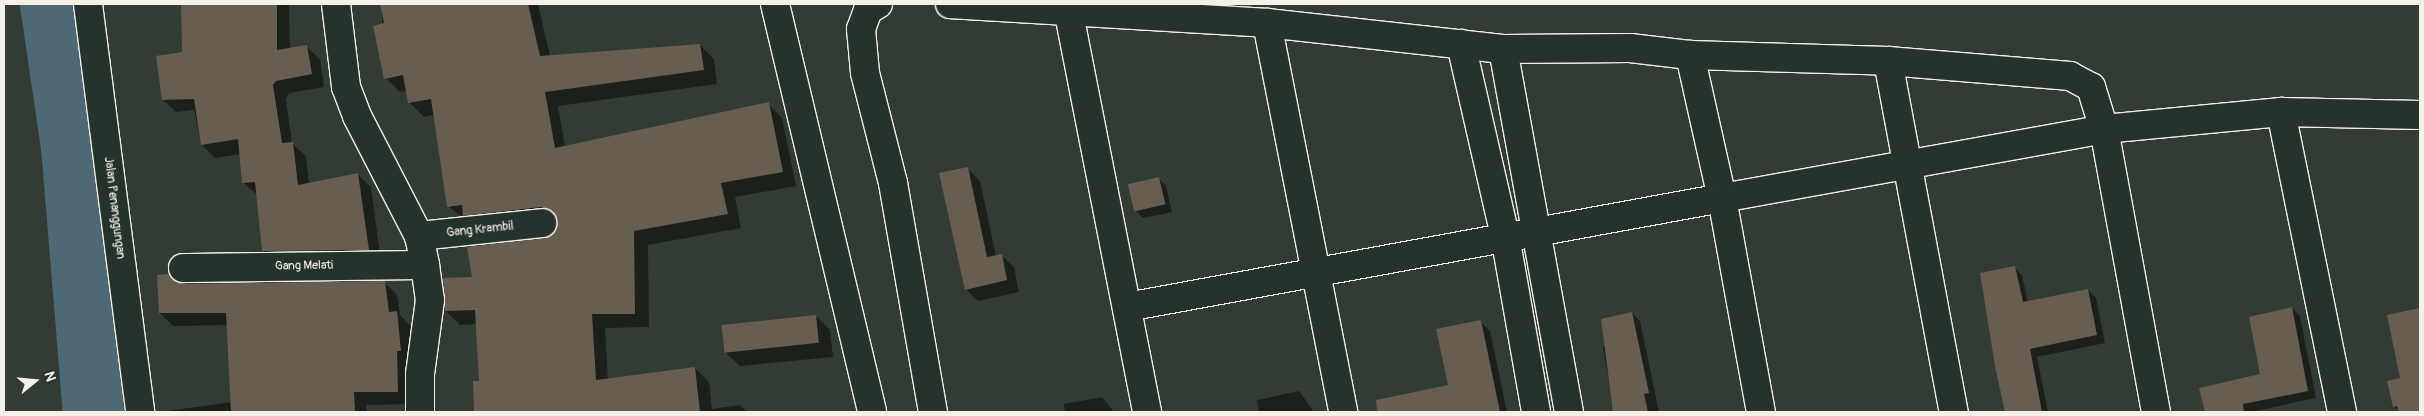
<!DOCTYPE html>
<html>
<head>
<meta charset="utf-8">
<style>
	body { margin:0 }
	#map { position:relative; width:2424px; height:416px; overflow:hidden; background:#333c34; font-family:Pangolin,sans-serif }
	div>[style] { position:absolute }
	.shadow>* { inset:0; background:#0007 }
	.river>* { height:61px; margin:-30.5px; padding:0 30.5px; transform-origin:30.5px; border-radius:30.5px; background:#4e6973 }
	.building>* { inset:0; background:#675e51; transform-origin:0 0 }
	.roads { filter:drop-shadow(1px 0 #f4f1e8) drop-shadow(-1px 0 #f4f1e8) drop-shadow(0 1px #f4f1e8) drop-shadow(0 -1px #f4f1e8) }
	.minor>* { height:28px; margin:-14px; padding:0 14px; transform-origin:14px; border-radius:14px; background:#26332d }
	.tertiary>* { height:28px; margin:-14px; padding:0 14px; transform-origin:14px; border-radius:14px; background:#26332d }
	span { translate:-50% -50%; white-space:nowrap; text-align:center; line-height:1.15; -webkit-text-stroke:4px #26332d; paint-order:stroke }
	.street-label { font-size:12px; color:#f4f1e8 }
	.frame { position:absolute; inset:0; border:5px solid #f4f1e8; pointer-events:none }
	.north { position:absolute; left:10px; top:356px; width:50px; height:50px; -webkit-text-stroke:4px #26332d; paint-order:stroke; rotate:73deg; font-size:14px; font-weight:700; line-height:20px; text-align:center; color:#f4f1e8 }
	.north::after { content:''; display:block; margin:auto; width:18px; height:22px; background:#f4f1e8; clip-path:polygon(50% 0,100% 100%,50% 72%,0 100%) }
</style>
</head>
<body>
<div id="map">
	<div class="shadow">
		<i style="clip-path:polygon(182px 4px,289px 4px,290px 49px,307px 47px,320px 59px,324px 87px,289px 93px,286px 99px,292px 143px,306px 156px,309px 184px,358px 175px,371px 187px,381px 262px,276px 264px,264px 251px,257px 195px,243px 182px,241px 154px,215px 158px,202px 145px,194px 110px,176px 112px,163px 100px,183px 53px)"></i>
		<i style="clip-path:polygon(381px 4px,538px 4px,550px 56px,700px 45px,714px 59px,717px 84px,558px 106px,565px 147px,768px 104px,782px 118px,796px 186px,735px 197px,741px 228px,648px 245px,649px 327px,605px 328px,608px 380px,695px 368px,709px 382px,712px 409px,740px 405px,747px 412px,476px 412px,474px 383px,480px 382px,477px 324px,460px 325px,446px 311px,473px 278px,545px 240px,557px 230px,558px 222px,478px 229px,448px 206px,434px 115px,424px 117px,410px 103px,407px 91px,400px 92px,386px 78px)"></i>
		<i style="clip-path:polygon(968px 169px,980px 181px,996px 256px,1001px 255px,1014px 267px,1019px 292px,978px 301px,966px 289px)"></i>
		<i style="clip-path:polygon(1158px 178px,1166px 186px,1172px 212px,1143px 218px,1135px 210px)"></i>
		<i style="clip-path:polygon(2014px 267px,2022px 275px,2028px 302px,2088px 290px,2096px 298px,2105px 343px,2037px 357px,2048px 412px,2007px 412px,1982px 274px)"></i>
		<i style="clip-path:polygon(384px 282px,397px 295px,400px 315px,410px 325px,413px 363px,410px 404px,366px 405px,367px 412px,160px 412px,232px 402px,228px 325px,173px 326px,160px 313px,183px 285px)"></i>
		<i style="clip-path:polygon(2292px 308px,2300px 316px,2316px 398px,2250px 412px,2205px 412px,2201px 388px,2262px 375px)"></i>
		<i style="clip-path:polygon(2420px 309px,2420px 412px,2400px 412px,2394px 406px,2402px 379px,2389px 316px)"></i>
		<i style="clip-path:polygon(1632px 313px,1640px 321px,1659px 412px,1614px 412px,1603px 347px)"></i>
		<i style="clip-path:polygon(816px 316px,830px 330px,833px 357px,740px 366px,725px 352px)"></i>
		<i style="clip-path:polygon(1481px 322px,1490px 331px,1507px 412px,1390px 412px,1388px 399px,1450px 386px)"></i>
		<i style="clip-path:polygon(1299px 391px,1314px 412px,1259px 412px,1257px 400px)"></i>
		<i style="clip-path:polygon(1102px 397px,1114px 412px,1065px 412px,1064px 404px)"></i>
	</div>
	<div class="river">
		<i style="left:50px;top:4px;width:144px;rotate:81.6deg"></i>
		<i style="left:71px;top:146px;width:267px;rotate:85.3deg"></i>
	</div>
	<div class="building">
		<i style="clip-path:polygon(181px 4px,277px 4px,277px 50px,307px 45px,312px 74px,276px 81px,273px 85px,282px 143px,293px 142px,298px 185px,358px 173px,369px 250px,262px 251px,255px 182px,242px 183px,238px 139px,201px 145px,194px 99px,162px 100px,156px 56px,182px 52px)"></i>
		<i style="clip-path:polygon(380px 4px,528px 4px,540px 56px,700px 44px,704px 70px,545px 92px,555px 148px,769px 102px,783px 172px,721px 183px,728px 214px,634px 231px,635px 314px,592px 314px,596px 380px,695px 367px,700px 412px,474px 412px,473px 381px,479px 381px,475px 310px,445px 311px,443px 278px,472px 277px,467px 247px,544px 238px,556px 230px,557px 221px,554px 213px,541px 207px,463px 216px,462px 205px,447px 207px,431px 99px,408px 103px,403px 75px,384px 79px,373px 26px,384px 23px)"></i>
		<i style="clip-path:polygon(968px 167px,987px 257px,1002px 254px,1007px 280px,965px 290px,939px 173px)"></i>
		<i style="left:1159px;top:177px;width:28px;height:32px;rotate:77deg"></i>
		<i style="clip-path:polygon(2015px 266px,2023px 302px,2088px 289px,2097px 335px,2030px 349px,2042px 412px,2005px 412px,1995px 366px,1980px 273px)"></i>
		<i style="clip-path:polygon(169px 274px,183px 284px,385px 281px,389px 312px,397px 311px,401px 351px,397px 351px,398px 392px,354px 392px,355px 412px,231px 412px,226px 313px,159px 313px,157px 275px)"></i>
		<i style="clip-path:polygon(2292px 307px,2308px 391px,2243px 404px,2244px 412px,2205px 412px,2199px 388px,2260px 374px,2249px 317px)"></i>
		<i style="clip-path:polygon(2420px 308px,2420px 412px,2399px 412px,2397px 406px,2393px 407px,2387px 381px,2400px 378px,2387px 315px)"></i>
		<i style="clip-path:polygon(1632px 312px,1649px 393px,1644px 394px,1648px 412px,1613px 412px,1601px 319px)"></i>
		<i style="left:816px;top:315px;width:28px;height:95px;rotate:84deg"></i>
		<i style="clip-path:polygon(1481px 320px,1500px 412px,1377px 412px,1376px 400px,1448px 385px,1436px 329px)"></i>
	</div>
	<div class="roads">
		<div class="minor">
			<i style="left:88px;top:4px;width:411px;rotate:82.7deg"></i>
			<i style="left:775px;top:4px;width:419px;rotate:76.6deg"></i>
			<i style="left:878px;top:4px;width:12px;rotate:149deg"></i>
			<i style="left:868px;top:10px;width:20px;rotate:110deg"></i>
			<i style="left:861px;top:29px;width:44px;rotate:84.8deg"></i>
			<i style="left:865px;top:73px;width:114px;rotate:75.7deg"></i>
			<i style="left:893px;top:183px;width:232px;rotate:80.1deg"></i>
			<i style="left:950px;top:4px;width:318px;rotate:3.4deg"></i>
			<i style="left:1267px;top:23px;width:237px;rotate:6.3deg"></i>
			<i style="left:1503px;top:49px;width:127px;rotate:-0.5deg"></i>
			<i style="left:1630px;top:48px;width:60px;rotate:6.7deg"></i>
			<i style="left:1690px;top:55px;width:147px;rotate:77.4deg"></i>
			<i style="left:1722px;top:198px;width:388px;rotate:-10.2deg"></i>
			<i style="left:2104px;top:129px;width:178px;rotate:-5.5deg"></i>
			<i style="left:2281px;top:112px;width:139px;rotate:1.2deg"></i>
			<i style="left:1069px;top:14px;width:406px;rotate:78.9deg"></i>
			<i style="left:1267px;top:23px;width:396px;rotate:78.9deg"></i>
			<i style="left:1461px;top:44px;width:197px;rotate:77.1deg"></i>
			<i style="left:1505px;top:236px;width:179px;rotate:80deg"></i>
			<i style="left:1503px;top:49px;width:369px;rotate:79.7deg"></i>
			<i style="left:1690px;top:55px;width:198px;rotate:1.7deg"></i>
			<i style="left:1888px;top:61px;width:183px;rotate:4.7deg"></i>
			<i style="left:2070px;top:76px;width:24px;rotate:28deg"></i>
			<i style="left:2091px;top:87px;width:44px;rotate:72.8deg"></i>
			<i style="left:2104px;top:129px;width:288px;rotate:79.6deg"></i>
			<i style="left:1888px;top:61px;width:357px;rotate:79.4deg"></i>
			<i style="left:2281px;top:112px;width:306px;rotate:78.5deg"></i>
			<i style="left:419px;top:236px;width:124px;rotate:-6deg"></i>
			<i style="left:183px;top:268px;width:242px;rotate:-0.7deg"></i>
			<i style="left:1127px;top:307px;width:605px;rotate:-10.38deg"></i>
			<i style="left:1722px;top:198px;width:218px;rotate:79.7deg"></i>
		</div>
		<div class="tertiary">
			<i style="left:336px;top:4px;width:84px;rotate:83.1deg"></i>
			<i style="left:346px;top:87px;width:31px;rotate:69deg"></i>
			<i style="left:357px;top:116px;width:135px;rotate:62.7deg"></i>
			<i style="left:419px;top:236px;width:30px;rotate:78deg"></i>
			<i style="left:425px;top:265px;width:35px;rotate:82deg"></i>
			<i style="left:430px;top:300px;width:75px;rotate:97.7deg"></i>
			<i style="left:420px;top:374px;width:38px;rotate:90deg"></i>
		</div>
	</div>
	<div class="street-label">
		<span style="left:114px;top:208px;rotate:83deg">Jalan Penanggungan</span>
		<span style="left:480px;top:230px;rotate:-6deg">Gang Krambil</span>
		<span style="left:304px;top:266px;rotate:-1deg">Gang Melati</span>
	</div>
	<div class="frame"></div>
	<div class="north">N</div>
</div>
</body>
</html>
